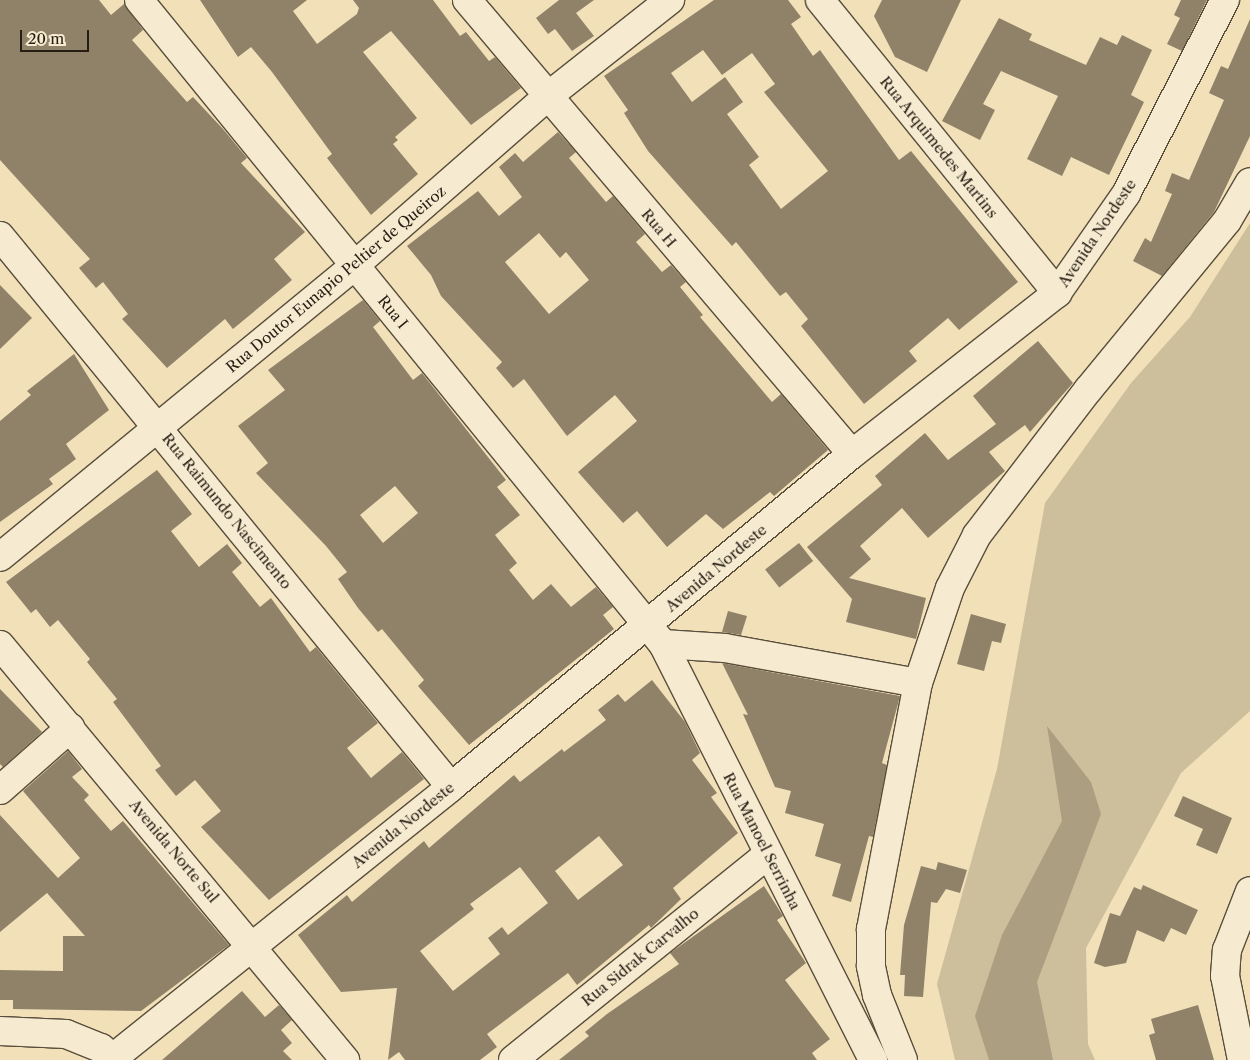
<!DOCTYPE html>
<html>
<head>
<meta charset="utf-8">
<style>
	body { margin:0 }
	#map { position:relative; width:1250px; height:1060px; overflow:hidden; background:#f1e0b8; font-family:"Libre Caslon Text",serif }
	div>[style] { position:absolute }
	.green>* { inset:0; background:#cebf9c }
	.water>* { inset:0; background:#ac9e80 }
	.building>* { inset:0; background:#908269; transform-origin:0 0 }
	.roads { filter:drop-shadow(1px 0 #594e3c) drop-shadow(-1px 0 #594e3c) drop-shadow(0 1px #594e3c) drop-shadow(0 -1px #594e3c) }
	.minor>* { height:28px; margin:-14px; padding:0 14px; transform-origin:14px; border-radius:14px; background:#f6ebd1 }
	span { translate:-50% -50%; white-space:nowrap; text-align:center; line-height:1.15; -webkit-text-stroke:4.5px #f6ebd1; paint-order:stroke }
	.street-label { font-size:15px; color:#261d13 }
	.scale { position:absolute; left:20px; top:30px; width:69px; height:22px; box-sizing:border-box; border:2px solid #261d13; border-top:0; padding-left:6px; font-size:15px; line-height:18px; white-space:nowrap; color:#261d13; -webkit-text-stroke:4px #f6ebd1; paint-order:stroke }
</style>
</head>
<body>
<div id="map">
	<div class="green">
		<i style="clip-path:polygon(1250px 223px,1250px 711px,1181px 773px,1086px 948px,1088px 1044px,1095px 1060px,955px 1060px,937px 984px,997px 769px,1045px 503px,1131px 383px,1190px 317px)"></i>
	</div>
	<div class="water">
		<i style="clip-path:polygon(1047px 726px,1091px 782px,1101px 814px,1037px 982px,1053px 1060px,989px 1060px,975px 1016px,1002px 935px,1062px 821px)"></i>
	</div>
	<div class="building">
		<i style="clip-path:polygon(0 0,99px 0,111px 15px,124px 4px,143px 30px,132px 40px,187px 102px,193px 97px,223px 129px,247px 158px,241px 163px,305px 232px,274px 259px,292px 280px,233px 329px,225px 319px,167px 368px,122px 319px,128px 314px,103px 282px,96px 288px,79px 268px,90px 259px,0 160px)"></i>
		<i style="clip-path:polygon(200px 0,307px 0,293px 11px,317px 44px,357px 14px,359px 8px,353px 0,433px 0,460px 36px,466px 32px,489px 61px,495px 57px,521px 88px,471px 125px,391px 31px,363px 52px,417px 118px,395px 137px,398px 140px,393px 144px,418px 174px,371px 215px,327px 158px,332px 154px,272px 72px,251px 47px,238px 57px)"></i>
		<i style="clip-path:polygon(559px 0,594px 0,576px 13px,594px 36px,572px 51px,555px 29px,548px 34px,536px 18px)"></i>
		<i style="clip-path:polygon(evenodd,714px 0,788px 0,801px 17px,791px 24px,813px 56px,820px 50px,899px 160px,911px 151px,1018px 282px,959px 330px,948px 318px,909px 351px,917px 361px,864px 404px,801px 326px,808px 319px,786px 292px,780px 296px,736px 242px,732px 246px,648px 151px,624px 113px,628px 110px,604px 76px,714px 0,703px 50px,722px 75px,752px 53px,775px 84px,764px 92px,828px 171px,781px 209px,749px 165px,759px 157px,727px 114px,743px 102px,725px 77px,692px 102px,671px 73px,703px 50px)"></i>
		<i style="clip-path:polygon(882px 0,961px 0,927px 72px,895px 57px,874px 16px)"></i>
		<i style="clip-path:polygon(1181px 0,1207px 0,1182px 51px,1167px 44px,1180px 18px,1174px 15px)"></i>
		<i style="clip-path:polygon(999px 18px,1032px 34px,1029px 40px,1086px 65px,1100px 37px,1117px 45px,1122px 35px,1152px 50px,1131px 95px,1144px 102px,1109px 175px,1071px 157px,1062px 176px,1027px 159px,1058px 96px,1001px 71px,983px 104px,995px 110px,980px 140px,942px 121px)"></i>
		<i style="clip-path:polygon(1250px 19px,1250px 136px,1214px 212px,1162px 276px,1133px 261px,1145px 238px,1151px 242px,1172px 194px,1165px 191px,1172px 173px,1189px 180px,1224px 100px,1209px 93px,1221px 66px,1228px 69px)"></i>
		<i style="clip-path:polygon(evenodd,558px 132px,576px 152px,569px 158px,606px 202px,613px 196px,645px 234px,636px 242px,662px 272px,671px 265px,686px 282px,680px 287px,703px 315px,700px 317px,772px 402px,781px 394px,828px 450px,774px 496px,770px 492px,723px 529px,706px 514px,667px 547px,637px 511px,623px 523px,578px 472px,637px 421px,615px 395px,567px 436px,524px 379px,513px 388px,496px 368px,502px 362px,441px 296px,431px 275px,407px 246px,478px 191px,499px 216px,522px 197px,499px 167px,515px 153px,523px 162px,558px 132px,539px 233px,560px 258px,566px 252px,589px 280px,549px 314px,505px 262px,539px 233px)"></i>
		<i style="clip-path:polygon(0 285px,32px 318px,0 349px)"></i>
		<i style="clip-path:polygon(evenodd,363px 300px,380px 321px,373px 327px,413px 380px,422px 373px,506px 480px,497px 487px,520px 515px,495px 535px,517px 563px,509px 570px,533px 600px,551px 584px,571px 607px,596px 587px,613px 607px,603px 615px,614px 629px,469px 745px,418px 686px,424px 680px,382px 629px,378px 632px,358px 608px,338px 579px,347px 572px,326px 546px,256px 473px,268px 463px,238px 426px,285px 390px,268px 370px,363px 300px,395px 486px,418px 513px,383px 543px,360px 515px,395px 486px)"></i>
		<i style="clip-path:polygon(1038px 341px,1073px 383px,1030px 432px,1025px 425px,989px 452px,1005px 471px,928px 538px,902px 508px,860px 546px,871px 559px,849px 578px,926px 598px,916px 639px,846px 622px,852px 599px,807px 547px,882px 485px,875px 476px,925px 433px,948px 460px,996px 424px,973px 396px)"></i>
		<i style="clip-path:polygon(74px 354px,109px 410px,66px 444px,76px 459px,49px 479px,53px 484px,0 522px,0 421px,31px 395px,27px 391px)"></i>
		<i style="clip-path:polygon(157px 470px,192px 514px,171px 531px,199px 567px,227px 544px,242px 563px,232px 572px,260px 607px,271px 598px,310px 652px,316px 647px,378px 723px,347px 748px,371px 778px,402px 752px,424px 779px,269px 900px,201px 827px,221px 811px,195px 780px,176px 796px,155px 770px,161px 766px,113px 702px,117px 699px,87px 662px,90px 659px,58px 620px,50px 627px,36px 609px,31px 613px,6px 582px)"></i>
		<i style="left:799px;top:543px;width:23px;height:43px;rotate:52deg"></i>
		<i style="clip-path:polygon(728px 611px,747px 616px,741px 635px,722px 632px)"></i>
		<i style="clip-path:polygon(971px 614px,1006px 624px,1001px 643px,992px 641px,984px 671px,957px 664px)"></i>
		<i style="clip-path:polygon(722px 663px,900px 696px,882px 763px,887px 765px,873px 837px,869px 836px,851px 902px,832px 896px,841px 864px,815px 856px,824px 824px,785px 813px,791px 791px,775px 787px,743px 714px,748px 715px)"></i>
		<i style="clip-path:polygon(evenodd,652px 680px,685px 722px,700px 753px,692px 760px,717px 793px,711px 797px,738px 833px,673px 888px,681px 899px,651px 928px,649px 925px,577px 985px,568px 973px,487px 1034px,497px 1047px,480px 1060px,405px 1060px,399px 1052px,388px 1060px,397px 988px,341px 992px,298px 935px,347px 895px,352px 902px,424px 841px,429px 848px,514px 775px,520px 782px,562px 749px,564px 752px,606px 720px,598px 710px,618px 694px,625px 702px,652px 680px,599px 836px,623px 865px,578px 900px,555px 871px,599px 836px,652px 680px,520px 867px,548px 903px,508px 935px,502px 927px,488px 938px,500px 954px,453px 991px,420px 951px,474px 909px,470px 904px,520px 867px)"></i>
		<i style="clip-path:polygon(0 689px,42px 732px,3px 767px,0 764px)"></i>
		<i style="clip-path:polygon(68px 751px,82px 769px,72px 777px,89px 795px,84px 800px,111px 831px,123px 821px,229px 945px,141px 1011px,13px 1009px,13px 1000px,0 1000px,0 970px,63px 971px,63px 936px,85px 936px,47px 893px,0 932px,0 815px,58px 878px,80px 858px,23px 791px)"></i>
		<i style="clip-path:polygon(1183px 796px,1232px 818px,1217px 854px,1196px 845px,1203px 829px,1174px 816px)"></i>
		<i style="clip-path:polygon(938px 862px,967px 870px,960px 893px,946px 889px,937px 903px,931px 902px,923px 997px,904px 996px,905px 975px,900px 975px,904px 925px,921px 866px,936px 870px)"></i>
		<i style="clip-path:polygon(1143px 885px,1198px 910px,1186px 935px,1171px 928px,1164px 942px,1137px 930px,1126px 963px,1105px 967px,1094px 963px,1110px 913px,1120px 916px,1134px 887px,1141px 890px)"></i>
		<i style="clip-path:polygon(764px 886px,783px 916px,777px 920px,806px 963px,785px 980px,830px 1039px,812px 1053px,817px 1060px,559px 1060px,589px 1036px,585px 1032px,607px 1014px,679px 964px,670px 953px)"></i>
		<i style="clip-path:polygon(242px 991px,265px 1017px,279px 1005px,292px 1020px,281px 1030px,292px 1043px,283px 1051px,292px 1060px,162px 1060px)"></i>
		<i style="clip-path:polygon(1198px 1005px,1214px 1060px,1156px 1060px,1149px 1035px,1155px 1033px,1151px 1019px)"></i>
	</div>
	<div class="roads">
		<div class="minor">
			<i style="left:139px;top:0;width:830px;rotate:50.87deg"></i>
			<i style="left:663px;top:644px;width:466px;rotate:63.2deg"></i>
			<i style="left:467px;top:0;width:595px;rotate:49.7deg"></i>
			<i style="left:820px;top:0;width:377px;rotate:51deg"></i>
			<i style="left:0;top:236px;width:712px;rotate:50.7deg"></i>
			<i style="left:0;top:557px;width:460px;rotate:-39.4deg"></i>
			<i style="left:355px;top:265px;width:255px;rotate:-41.2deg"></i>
			<i style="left:547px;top:97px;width:157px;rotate:-38.3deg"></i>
			<i style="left:663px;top:644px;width:62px;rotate:3.7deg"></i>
			<i style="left:725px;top:648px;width:196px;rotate:10.3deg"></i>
			<i style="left:0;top:645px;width:540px;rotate:50.26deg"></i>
			<i style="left:0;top:790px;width:94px;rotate:-41.5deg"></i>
			<i style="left:0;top:1031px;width:66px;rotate:2.6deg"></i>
			<i style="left:66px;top:1034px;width:38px;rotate:22deg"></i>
			<i style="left:101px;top:1048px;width:18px;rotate:41deg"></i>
			<i style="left:113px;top:1058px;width:433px;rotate:-38.7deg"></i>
			<i style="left:451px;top:787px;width:521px;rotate:-39.71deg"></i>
			<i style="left:852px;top:454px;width:261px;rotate:-38.1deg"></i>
			<i style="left:1057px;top:293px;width:121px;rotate:-55.1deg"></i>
			<i style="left:1126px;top:194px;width:218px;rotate:-63deg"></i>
			<i style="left:513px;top:1060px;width:328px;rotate:-38.9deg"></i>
			<i style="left:903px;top:1060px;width:70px;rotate:-111.8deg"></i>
			<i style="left:877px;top:995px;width:30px;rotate:-102deg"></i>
			<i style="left:871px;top:966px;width:37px;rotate:-90deg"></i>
			<i style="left:871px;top:929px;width:250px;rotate:-79.2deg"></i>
			<i style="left:918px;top:683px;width:100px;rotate:-71.4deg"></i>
			<i style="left:950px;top:588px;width:59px;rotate:-63deg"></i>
			<i style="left:977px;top:535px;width:183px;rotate:-52.6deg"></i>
			<i style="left:1088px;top:390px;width:219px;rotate:-50.6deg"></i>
			<i style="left:1227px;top:221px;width:45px;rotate:-59.5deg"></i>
			<i style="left:1242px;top:1060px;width:86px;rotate:-101.4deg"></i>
			<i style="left:1225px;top:976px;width:26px;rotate:-86deg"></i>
			<i style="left:1227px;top:950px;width:63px;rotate:-68.7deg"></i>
		</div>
	</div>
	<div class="street-label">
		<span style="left:939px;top:147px;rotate:51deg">Rua Arquimedes Martins</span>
		<span style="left:659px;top:228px;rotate:50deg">Rua H</span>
		<span style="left:1097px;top:233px;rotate:-56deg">Avenida Nordeste</span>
		<span style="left:336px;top:279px;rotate:-40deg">Rua Doutor Eunapio Peltier de Queiroz</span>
		<span style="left:393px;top:312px;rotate:51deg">Rua I</span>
		<span style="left:227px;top:511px;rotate:51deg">Rua Raimundo Nascimento</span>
		<span style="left:716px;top:568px;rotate:-40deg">Avenida Nordeste</span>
		<span style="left:403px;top:825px;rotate:-39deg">Avenida Nordeste</span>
		<span style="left:762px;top:841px;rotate:63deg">Rua Manoel Serrinha</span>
		<span style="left:174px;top:851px;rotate:50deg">Avenida Norte Sul</span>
		<span style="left:640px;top:957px;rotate:-39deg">Rua Sidrak Carvalho</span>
	</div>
	<div class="scale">20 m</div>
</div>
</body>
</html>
